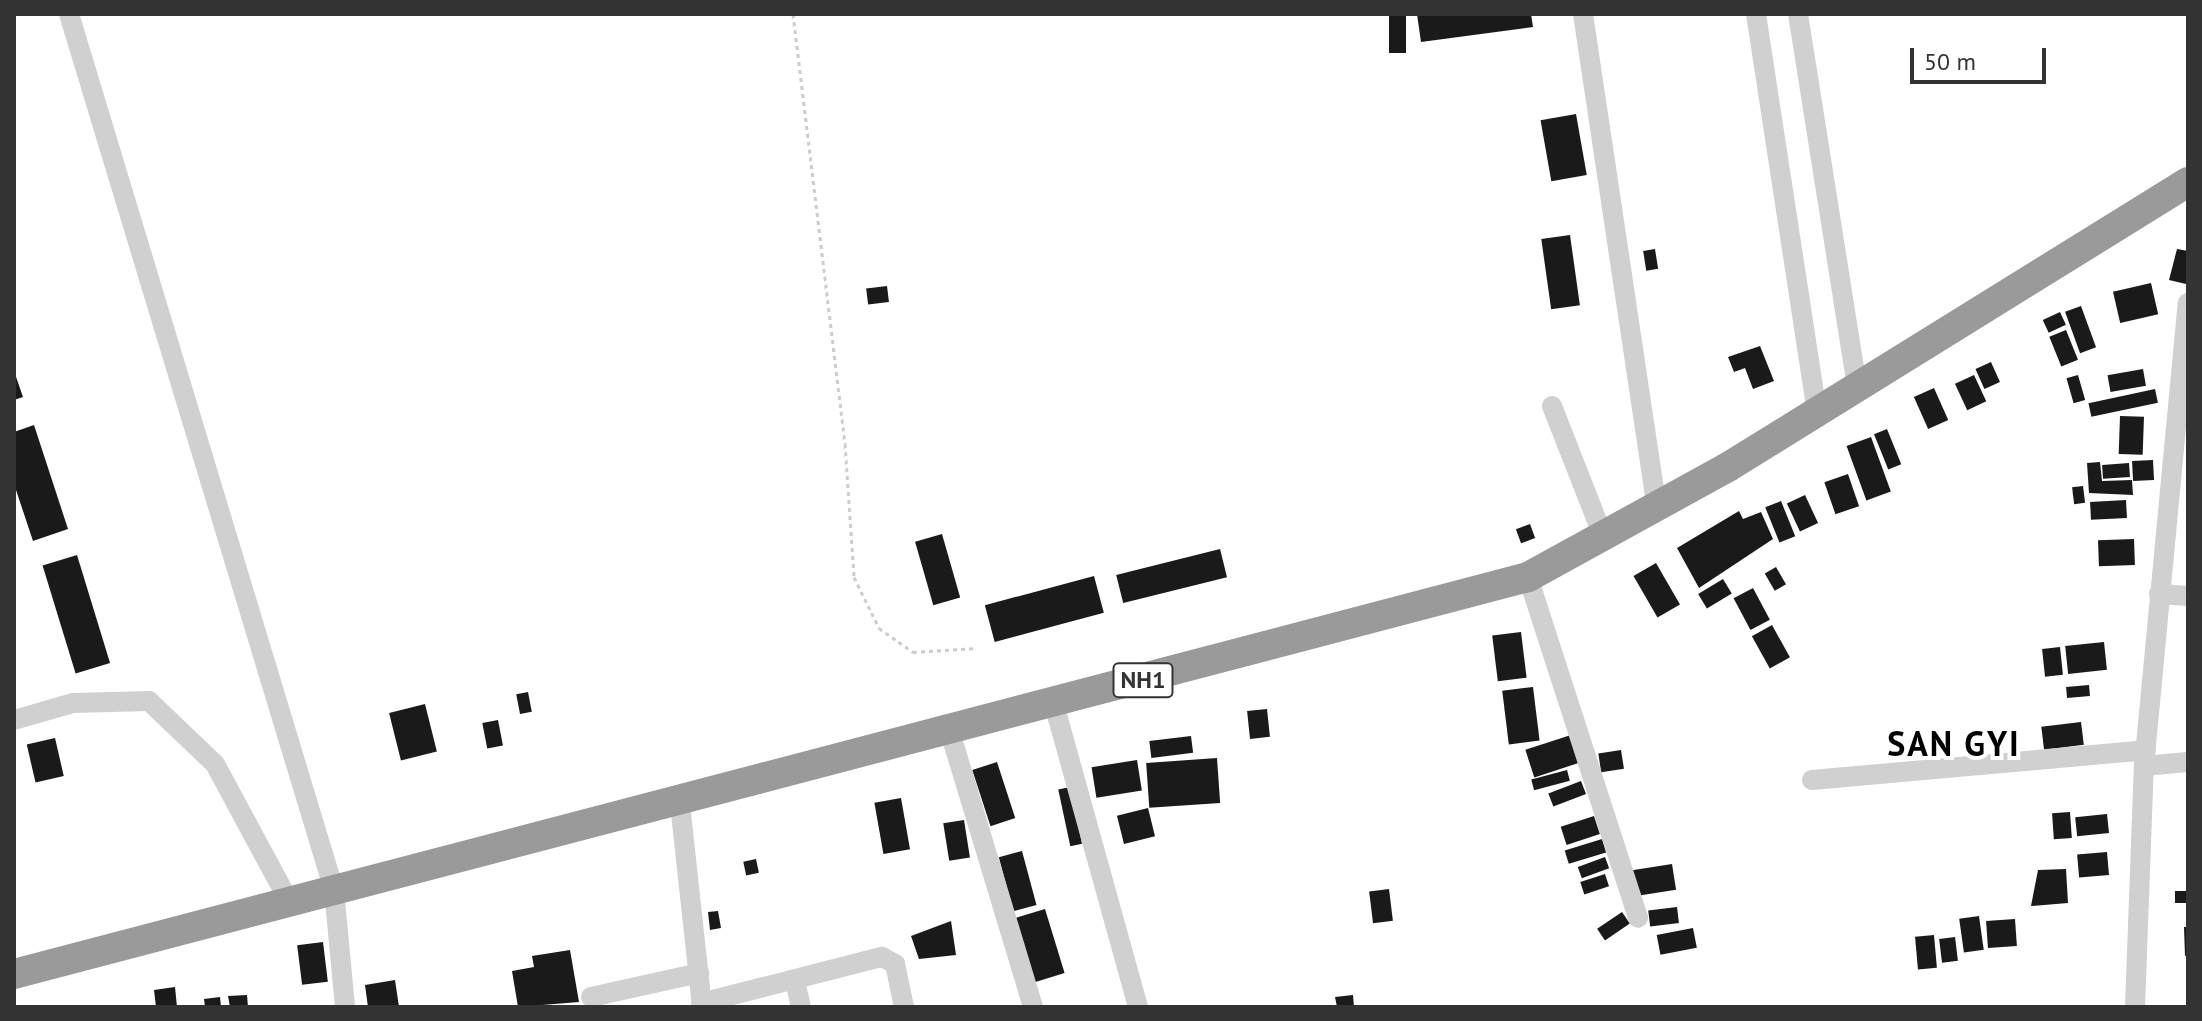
<!DOCTYPE html>
<html>
<head>
<meta charset="utf-8">
<style>
	body { margin:0 }
	#map { position:relative; width:2202px; height:1021px; overflow:hidden; background:#fff; font-family:"PT Sans",sans-serif }
	div>[style] { position:absolute }
	.building>* { inset:0; background:#1a1a1a; transform-origin:0 0 }
	.path>* { height:3px; margin-top:-1.5px; transform-origin:0; background:repeating-linear-gradient(90deg,#cdcdcd 0 4px,transparent 0 8px) }
	.minor>* { height:20px; margin:-10px; padding:0 10px; transform-origin:10px; border-radius:10px; background:#d0d0d0 }
	.highway>* { height:30px; margin:-15px; padding:0 15px; transform-origin:15px; border-radius:15px; background:#9a9a9a }
	span { translate:-50% -50%; white-space:nowrap; text-align:center; line-height:1.15; -webkit-text-stroke:8px #fff; paint-order:stroke }
	.shield-label span { padding:2px 6px; background:#fff; border:2px solid; border-radius:6px; -webkit-text-stroke-width:0 }
	.shield-label { font-size:24px; color:#333; font-weight:700 }
	.district-label { font-size:34px; color:#000; font-weight:700; letter-spacing:2px }
	.frame { position:absolute; inset:0; border:16px solid #333; pointer-events:none }
	.scale { position:absolute; left:1910px; top:48px; width:136px; height:36px; box-sizing:border-box; border:4px solid #333; border-top:0; padding-left:10px; font-size:24px; line-height:28px; white-space:nowrap; color:#333; -webkit-text-stroke:6px #fff; paint-order:stroke }
</style>
</head>
<body>
<div id="map">
	<div class="building">
		<i style="left:1389px;top:14px;width:17px;height:39px"></i>
		<i style="clip-path:polygon(1417px 14px,1531px 14px,1533px 27px,1421px 42px)"></i>
		<i style="left:1576px;top:114px;width:62px;height:36px;rotate:80deg"></i>
		<i style="left:1570px;top:235px;width:71px;height:29px;rotate:82deg"></i>
		<i style="left:1655px;top:249px;width:20px;height:12px;rotate:81deg"></i>
		<i style="clip-path:polygon(2177px 249px,2188px 251px,2186px 284px,2169px 280px)"></i>
		<i style="left:2151px;top:283px;width:32px;height:39px;rotate:77deg"></i>
		<i style="left:887px;top:286px;width:16px;height:21px;rotate:83deg"></i>
		<i style="left:2081px;top:306px;width:44px;height:17px;rotate:70deg"></i>
		<i style="left:2060px;top:312px;width:14px;height:19px;rotate:65deg"></i>
		<i style="left:2066px;top:330px;width:32px;height:18px;rotate:68deg"></i>
		<i style="clip-path:polygon(1760px 346px,1774px 381px,1753px 389px,1745px 368px,1734px 372px,1728px 357px)"></i>
		<i style="left:1991px;top:362px;width:22px;height:17px;rotate:66deg"></i>
		<i style="left:2143px;top:369px;width:17px;height:36px;rotate:80deg"></i>
		<i style="clip-path:polygon(14px 371px,23px 397px,14px 400px)"></i>
		<i style="left:1974px;top:375px;width:29px;height:21px;rotate:65deg"></i>
		<i style="left:2078px;top:375px;width:26px;height:12px;rotate:74deg"></i>
		<i style="left:1934px;top:388px;width:35px;height:22px;rotate:66deg"></i>
		<i style="left:2155px;top:389px;width:14px;height:68px;rotate:78deg"></i>
		<i style="left:2120px;top:416px;width:24px;height:38px;rotate:2deg"></i>
		<i style="clip-path:polygon(34px 425px,68px 529px,33px 541px,14px 484px,14px 432px)"></i>
		<i style="left:1887px;top:429px;width:38px;height:14px;rotate:68deg"></i>
		<i style="left:1871px;top:437px;width:58px;height:26px;rotate:70deg"></i>
		<i style="left:2153px;top:460px;width:20px;height:21px;rotate:87deg"></i>
		<i style="clip-path:polygon(2100px 462px,2102px 481px,2132px 480px,2133px 495px,2089px 493px,2087px 463px)"></i>
		<i style="left:2129px;top:463px;width:14px;height:27px;rotate:86deg"></i>
		<i style="left:1848px;top:474px;width:34px;height:25px;rotate:71deg"></i>
		<i style="left:2083px;top:486px;width:17px;height:11px;rotate:83deg"></i>
		<i style="left:1805px;top:495px;width:31px;height:20px;rotate:65deg"></i>
		<i style="left:2126px;top:500px;width:18px;height:36px;rotate:87deg"></i>
		<i style="left:1781px;top:501px;width:38px;height:17px;rotate:68deg"></i>
		<i style="clip-path:polygon(1739px 511px,1743px 519px,1761px 512px,1773px 539px,1699px 588px,1677px 548px)"></i>
		<i style="left:1530px;top:524px;width:15px;height:15px;rotate:70deg"></i>
		<i style="left:942px;top:534px;width:66px;height:28px;rotate:74deg"></i>
		<i style="left:2134px;top:539px;width:26px;height:36px;rotate:88deg"></i>
		<i style="left:1220px;top:549px;width:29px;height:107px;rotate:76deg"></i>
		<i style="left:77px;top:555px;width:113px;height:36px;rotate:73deg"></i>
		<i style="left:1656px;top:563px;width:48px;height:26px;rotate:60deg"></i>
		<i style="left:1776px;top:567px;width:20px;height:13px;rotate:60deg"></i>
		<i style="left:1094px;top:576px;width:38px;height:113px;rotate:75deg"></i>
		<i style="left:1723px;top:579px;width:17px;height:29px;rotate:59deg"></i>
		<i style="left:1753px;top:588px;width:36px;height:22px;rotate:62deg"></i>
		<i style="left:1772px;top:625px;width:37px;height:23px;rotate:61deg"></i>
		<i style="left:1521px;top:632px;width:46px;height:29px;rotate:83deg"></i>
		<i style="left:2104px;top:642px;width:28px;height:39px;rotate:84deg"></i>
		<i style="left:2060px;top:647px;width:28px;height:18px;rotate:84deg"></i>
		<i style="left:2089px;top:685px;width:11px;height:23px;rotate:85deg"></i>
		<i style="left:1533px;top:687px;width:54px;height:31px;rotate:83deg"></i>
		<i style="left:528px;top:692px;width:20px;height:12px;rotate:79deg"></i>
		<i style="left:425px;top:704px;width:49px;height:37px;rotate:76deg"></i>
		<i style="left:1267px;top:709px;width:28px;height:20px;rotate:84deg"></i>
		<i style="left:498px;top:720px;width:26px;height:16px;rotate:79deg"></i>
		<i style="left:2081px;top:722px;width:23px;height:40px;rotate:83deg"></i>
		<i style="left:1571px;top:735px;width:29px;height:48px;rotate:72deg"></i>
		<i style="left:1191px;top:736px;width:17px;height:42px;rotate:83deg"></i>
		<i style="left:55px;top:738px;width:39px;height:29px;rotate:77deg"></i>
		<i style="left:1621px;top:750px;width:19px;height:23px;rotate:81deg"></i>
		<i style="left:1217px;top:758px;width:45px;height:71px;rotate:86deg"></i>
		<i style="left:1137px;top:760px;width:31px;height:46px;rotate:81deg"></i>
		<i style="left:997px;top:762px;width:59px;height:26px;rotate:72deg"></i>
		<i style="left:1567px;top:770px;width:11px;height:37px;rotate:75deg"></i>
		<i style="left:1581px;top:781px;width:14px;height:35px;rotate:69deg"></i>
		<i style="left:1070px;top:787px;width:58px;height:12px;rotate:78deg"></i>
		<i style="left:901px;top:798px;width:52px;height:27px;rotate:80deg"></i>
		<i style="left:1148px;top:808px;width:29px;height:32px;rotate:76deg"></i>
		<i style="left:2070px;top:812px;width:26px;height:18px;rotate:86deg"></i>
		<i style="left:2107px;top:814px;width:19px;height:32px;rotate:84deg"></i>
		<i style="left:1594px;top:816px;width:19px;height:35px;rotate:72deg"></i>
		<i style="left:964px;top:820px;width:38px;height:21px;rotate:81deg"></i>
		<i style="left:1602px;top:839px;width:14px;height:39px;rotate:73deg"></i>
		<i style="left:1022px;top:851px;width:56px;height:24px;rotate:75deg"></i>
		<i style="left:2107px;top:852px;width:23px;height:30px;rotate:85deg"></i>
		<i style="left:1605px;top:857px;width:12px;height:29px;rotate:70deg"></i>
		<i style="left:756px;top:859px;width:14px;height:13px;rotate:78deg"></i>
		<i style="left:1672px;top:864px;width:26px;height:42px;rotate:81deg"></i>
		<i style="clip-path:polygon(2066px 869px,2068px 903px,2031px 906px,2038px 870px)"></i>
		<i style="left:1605px;top:874px;width:13px;height:26px;rotate:72deg"></i>
		<i style="left:1389px;top:889px;width:32px;height:20px;rotate:83deg"></i>
		<i style="left:2175px;top:891px;width:13px;height:12px"></i>
		<i style="left:1677px;top:907px;width:16px;height:29px;rotate:83deg"></i>
		<i style="left:1045px;top:909px;width:67px;height:33px;rotate:73deg"></i>
		<i style="clip-path:polygon(718px 911px,721px 928px,710px 930px,708px 912px)"></i>
		<i style="left:1622px;top:912px;width:14px;height:30px;rotate:56deg"></i>
		<i style="left:1979px;top:916px;width:34px;height:20px;rotate:82deg"></i>
		<i style="left:2015px;top:919px;width:27px;height:29px;rotate:86deg"></i>
		<i style="clip-path:polygon(951px 921px,956px 955px,919px 959px,911px 936px)"></i>
		<i style="clip-path:polygon(2184px 927px,2188px 927px,2188px 955px,2185px 956px)"></i>
		<i style="left:1693px;top:928px;width:20px;height:37px;rotate:79deg"></i>
		<i style="left:1934px;top:935px;width:33px;height:19px;rotate:85deg"></i>
		<i style="left:1955px;top:937px;width:24px;height:16px;rotate:83deg"></i>
		<i style="left:323px;top:942px;width:40px;height:26px;rotate:83deg"></i>
		<i style="clip-path:polygon(570px 950px,579px 1002px,518px 1007px,512px 971px,534px 967px,532px 956px)"></i>
		<i style="clip-path:polygon(395px 980px,399px 1007px,368px 1007px,365px 985px)"></i>
		<i style="clip-path:polygon(175px 987px,177px 1007px,156px 1007px,154px 990px)"></i>
		<i style="clip-path:polygon(247px 995px,248px 1007px,230px 1007px,228px 996px)"></i>
		<i style="clip-path:polygon(1353px 995px,1354px 1007px,1337px 1007px,1335px 997px)"></i>
		<i style="clip-path:polygon(220px 997px,221px 1007px,205px 1007px,204px 999px)"></i>
	</div>
	<div class="path">
		<i style="left:793px;top:14px;width:433px;rotate:83.1deg"></i>
		<i style="left:845px;top:444px;width:133px;rotate:86.1deg"></i>
		<i style="left:854px;top:577px;width:57px;rotate:63.9deg"></i>
		<i style="left:879px;top:628px;width:42px;rotate:35.2deg"></i>
		<i style="left:913px;top:652px;width:64px;rotate:-3.6deg"></i>
	</div>
	<div class="minor">
		<i style="left:69px;top:14px;width:915px;rotate:73.17deg"></i>
		<i style="left:334px;top:890px;width:118px;rotate:84.6deg"></i>
		<i style="left:1583px;top:14px;width:499px;rotate:81.5deg"></i>
		<i style="left:1756px;top:14px;width:403px;rotate:81.3deg"></i>
		<i style="left:1798px;top:14px;width:379px;rotate:81deg"></i>
		<i style="left:1552px;top:406px;width:140px;rotate:68.6deg"></i>
		<i style="left:1528px;top:577px;width:358px;rotate:72.1deg"></i>
		<i style="left:2159px;top:594px;width:29px;rotate:4deg"></i>
		<i style="left:1054px;top:704px;width:314px;rotate:74.5deg"></i>
		<i style="left:14px;top:720px;width:61px;rotate:-16.1deg"></i>
		<i style="left:73px;top:703px;width:76px;rotate:-1.5deg"></i>
		<i style="left:149px;top:701px;width:91px;rotate:43.7deg"></i>
		<i style="left:215px;top:764px;width:158px;rotate:61.7deg"></i>
		<i style="left:950px;top:732px;width:287px;rotate:73.2deg"></i>
		<i style="left:2144px;top:766px;width:44px;rotate:-5.2deg"></i>
		<i style="left:1812px;top:780px;width:335px;rotate:-5.1deg"></i>
		<i style="left:680px;top:804px;width:204px;rotate:83.8deg"></i>
		<i style="left:795px;top:981px;width:27px;rotate:77deg"></i>
		<i style="left:591px;top:997px;width:111px;rotate:-12.5deg"></i>
		<i style="left:701px;top:1003px;width:187px;rotate:-14.3deg"></i>
		<i style="left:882px;top:957px;width:15px;rotate:28deg"></i>
		<i style="left:895px;top:964px;width:44px;rotate:78.2deg"></i>
		<i style="left:2135px;top:1007px;width:241px;rotate:-87.9deg"></i>
		<i style="left:2144px;top:766px;width:465px;rotate:-84.6deg"></i>
	</div>
	<div class="highway">
		<i style="left:14px;top:974px;width:1565px;rotate:-14.69deg"></i>
		<i style="left:1528px;top:577px;width:228px;rotate:-28.8deg"></i>
		<i style="left:1728px;top:467px;width:541px;rotate:-31.78deg"></i>
	</div>
	<div class="shield-label">
		<span style="left:1143px;top:680px">NH1</span>
	</div>
	<div class="district-label">
		<span style="left:1954px;top:744px">SAN GYI</span>
	</div>
	<div class="frame"></div>
	<div class="scale">50 m</div>
</div>
</body>
</html>
